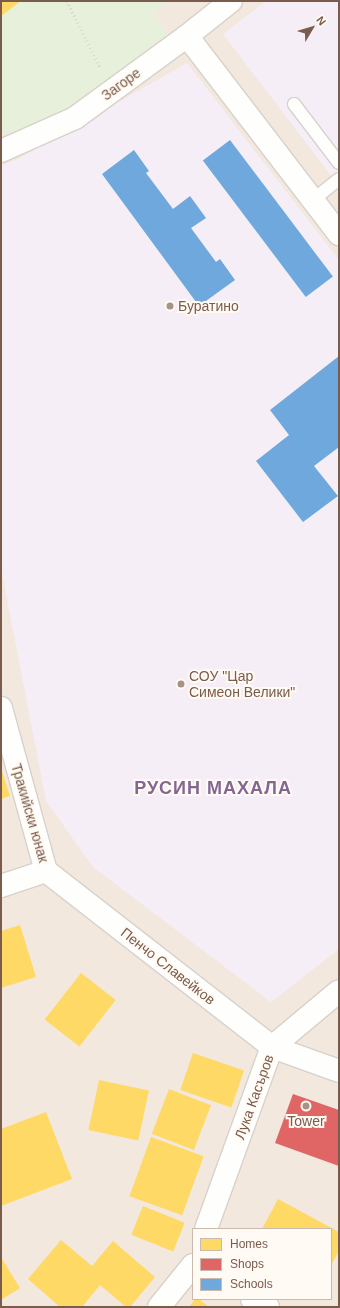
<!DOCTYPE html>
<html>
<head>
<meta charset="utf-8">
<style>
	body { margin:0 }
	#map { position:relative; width:340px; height:1308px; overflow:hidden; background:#f9f5f0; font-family:Arial,sans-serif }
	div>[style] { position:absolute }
	.residential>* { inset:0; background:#f2e8de }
	.education>* { inset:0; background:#f6eef6 }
	.green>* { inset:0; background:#e7f0db }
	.homes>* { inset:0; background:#ffd966; transform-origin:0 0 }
	.shops>* { inset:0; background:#e06666 }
	.schools>* { inset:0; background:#6fa8dc; transform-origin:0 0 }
	.path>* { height:2.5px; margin-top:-1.25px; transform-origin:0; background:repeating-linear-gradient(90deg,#dcd5d0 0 1px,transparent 0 4px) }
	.roads { filter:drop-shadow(1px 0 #d7d1cb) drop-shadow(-1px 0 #d7d1cb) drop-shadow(0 1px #d7d1cb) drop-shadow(0 -1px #d7d1cb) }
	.lane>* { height:12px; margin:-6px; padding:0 6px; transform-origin:6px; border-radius:6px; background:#fefefd }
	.street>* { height:22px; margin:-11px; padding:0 11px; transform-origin:11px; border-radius:11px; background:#fefefd }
	.dots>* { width:11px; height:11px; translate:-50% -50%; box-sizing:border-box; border:2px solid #fffaf3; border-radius:50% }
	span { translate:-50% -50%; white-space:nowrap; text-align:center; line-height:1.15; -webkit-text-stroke:4px #fffaf3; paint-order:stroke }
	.street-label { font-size:14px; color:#7a5c4d }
	.poi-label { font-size:14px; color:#7a5c4d }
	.left { translate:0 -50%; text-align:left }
	.district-label { font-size:18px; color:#846695; font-weight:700; letter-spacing:1px }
	.frame { position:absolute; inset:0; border:2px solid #7a5c4d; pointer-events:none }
	.legend { position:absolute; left:192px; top:1228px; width:140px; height:72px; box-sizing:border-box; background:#fffaf3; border:1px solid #cabbb1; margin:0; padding:5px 7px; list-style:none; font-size:12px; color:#7a5c4d }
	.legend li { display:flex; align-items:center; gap:8px; height:20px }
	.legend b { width:20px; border:1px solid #cabbb1 }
	.north { position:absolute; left:292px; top:8px; width:40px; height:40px; -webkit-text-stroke:3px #fffaf3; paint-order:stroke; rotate:52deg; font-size:11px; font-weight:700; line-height:16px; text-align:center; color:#7a5c4d }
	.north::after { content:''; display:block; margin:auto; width:14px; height:18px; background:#7a5c4d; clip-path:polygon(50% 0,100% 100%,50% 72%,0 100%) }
</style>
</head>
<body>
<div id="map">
	<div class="residential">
		<i style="clip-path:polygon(evenodd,1px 1px,339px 1px,339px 1307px,1px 1307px,1px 1px,193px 1229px,331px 1229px,331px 1299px,193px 1299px,193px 1229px)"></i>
	</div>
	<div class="education">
		<i style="clip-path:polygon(266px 1px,339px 1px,339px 186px,223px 34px)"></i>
		<i style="clip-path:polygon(187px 63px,339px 260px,339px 949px,271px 1002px,93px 867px,46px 801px,1px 568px,1px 166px,20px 158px)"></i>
	</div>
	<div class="green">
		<i style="clip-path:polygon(1px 1px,170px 1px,154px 14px,174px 46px,66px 114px,1px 135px)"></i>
	</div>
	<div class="homes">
		<i style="clip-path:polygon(1px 1px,21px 1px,1px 16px)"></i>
		<i style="clip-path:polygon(1px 768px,10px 796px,1px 799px)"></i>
		<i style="clip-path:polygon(20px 925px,36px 977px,1px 988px,1px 931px)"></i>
		<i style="left:81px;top:973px;width:44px;height:59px;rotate:38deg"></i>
		<i style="left:193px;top:1053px;width:54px;height:39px;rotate:19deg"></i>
		<i style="left:99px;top:1080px;width:51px;height:51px;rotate:12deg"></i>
		<i style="left:169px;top:1089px;width:45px;height:48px;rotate:21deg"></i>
		<i style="clip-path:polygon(46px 1112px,72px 1179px,1px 1206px,1px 1129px)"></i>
		<i style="left:151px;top:1137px;width:56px;height:63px;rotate:20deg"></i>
		<i style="clip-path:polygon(278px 1199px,339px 1232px,339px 1251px,331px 1265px,331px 1229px,262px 1229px)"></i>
		<i style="left:143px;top:1206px;width:45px;height:31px;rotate:22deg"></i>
		<i style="clip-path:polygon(61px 1240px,92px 1266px,113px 1241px,155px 1277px,130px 1307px,126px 1307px,100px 1285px,82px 1307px,60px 1307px,28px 1279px)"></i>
		<i style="clip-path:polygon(1px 1257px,20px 1288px,1px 1300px)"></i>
		<i style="clip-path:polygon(195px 1299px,199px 1299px,209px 1307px,189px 1307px)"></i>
	</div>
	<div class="shops">
		<i style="clip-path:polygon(293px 1094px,339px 1110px,339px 1166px,275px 1143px)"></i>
	</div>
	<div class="schools">
		<i style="left:230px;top:140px;width:171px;height:34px;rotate:53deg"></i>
		<i style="clip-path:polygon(134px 150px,149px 171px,146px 173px,173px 209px,190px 196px,206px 218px,191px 228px,216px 262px,220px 259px,235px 280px,199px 306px,102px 174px)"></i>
		<i style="clip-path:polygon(339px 356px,339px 447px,314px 466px,338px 496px,303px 522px,256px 461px,289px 435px,270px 410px)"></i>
	</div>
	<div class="path">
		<i style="left:67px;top:1px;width:74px;rotate:63.4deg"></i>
	</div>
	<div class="roads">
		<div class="lane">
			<i style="left:294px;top:104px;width:74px;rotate:52.7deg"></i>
			<i style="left:313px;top:200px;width:33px;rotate:-39deg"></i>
		</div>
		<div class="street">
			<i style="left:187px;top:36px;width:250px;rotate:52.5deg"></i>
			<i style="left:1px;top:151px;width:81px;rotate:-24deg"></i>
			<i style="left:75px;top:118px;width:139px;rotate:-36.2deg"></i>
			<i style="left:187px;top:36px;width:56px;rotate:-38.5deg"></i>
			<i style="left:1px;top:708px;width:169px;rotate:74.6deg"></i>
			<i style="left:46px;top:871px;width:286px;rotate:37.9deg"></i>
			<i style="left:272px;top:1047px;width:71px;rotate:19.7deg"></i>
			<i style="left:1px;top:886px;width:47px;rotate:-18.4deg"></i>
			<i style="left:206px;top:1229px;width:194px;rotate:-70.1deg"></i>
			<i style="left:272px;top:1047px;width:87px;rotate:-39.9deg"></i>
			<i style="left:252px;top:1299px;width:18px;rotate:27deg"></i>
			<i style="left:159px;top:1307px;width:54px;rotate:-51deg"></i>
		</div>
	</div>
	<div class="dots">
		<i style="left:170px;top:306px;background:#a69286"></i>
		<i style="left:181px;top:684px;background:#a69286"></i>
		<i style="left:306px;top:1106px;background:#a69286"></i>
	</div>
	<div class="street-label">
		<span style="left:121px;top:84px;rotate:-36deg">Загоре</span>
		<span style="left:30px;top:813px;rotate:74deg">Тракийски юнак</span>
		<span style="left:168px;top:966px;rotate:38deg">Пенчо Славейков</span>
		<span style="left:254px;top:1097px;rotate:-70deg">Лука Касъров</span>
	</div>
	<div class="poi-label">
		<span class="left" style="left:178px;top:306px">Буратино</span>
		<span class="left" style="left:189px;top:684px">СОУ "Цар<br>Симеон Велики"</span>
		<span style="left:306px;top:1121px">Tower</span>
	</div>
	<div class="district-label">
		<span style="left:213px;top:788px">РУСИН МАХАЛА</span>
	</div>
	<div class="frame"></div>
	<ul class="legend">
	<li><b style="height:11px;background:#ffd966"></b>Homes</li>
	<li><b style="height:11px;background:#e06666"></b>Shops</li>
	<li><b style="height:11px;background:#6fa8dc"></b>Schools</li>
	</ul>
	<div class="north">N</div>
</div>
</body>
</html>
